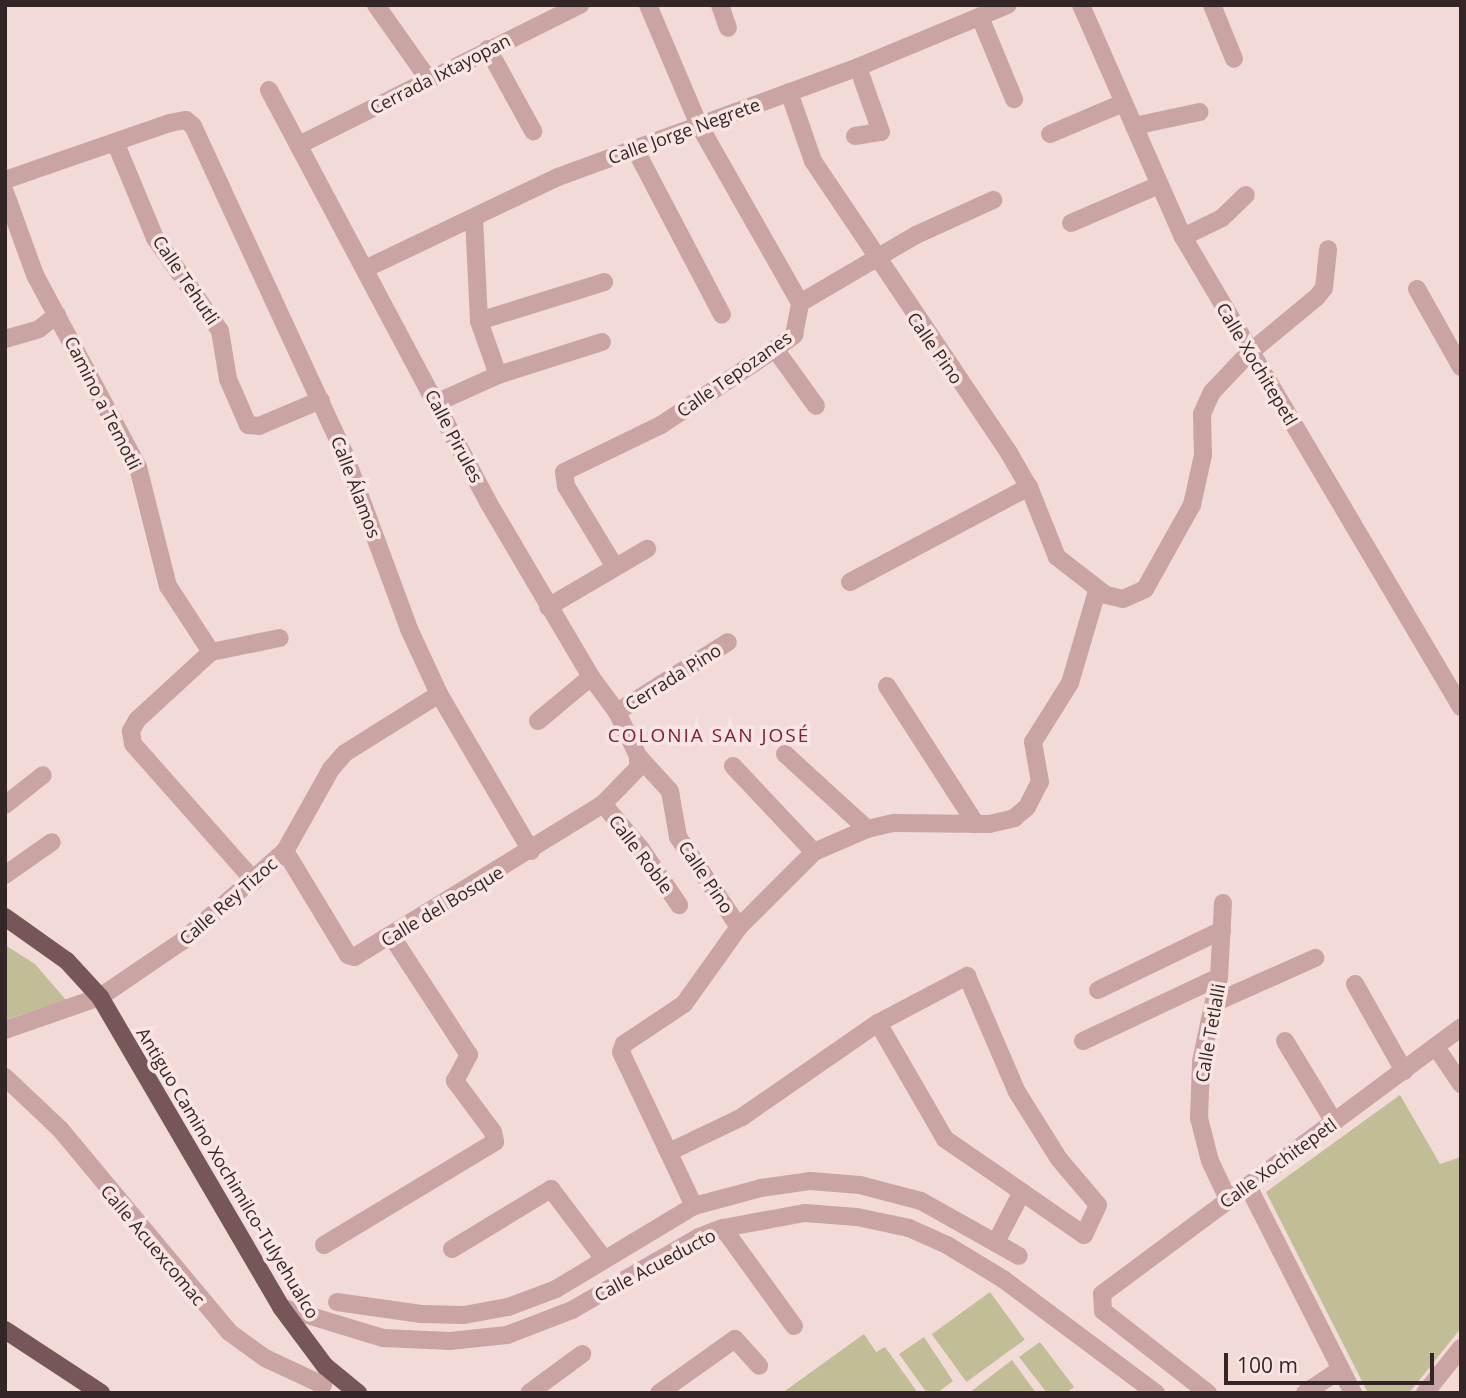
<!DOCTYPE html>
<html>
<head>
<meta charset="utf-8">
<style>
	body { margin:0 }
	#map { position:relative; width:1466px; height:1398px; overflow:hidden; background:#f2dad7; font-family:"Open Sans",sans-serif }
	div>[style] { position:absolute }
	.green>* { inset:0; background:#c1bd97; transform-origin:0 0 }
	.minor>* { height:18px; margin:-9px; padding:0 9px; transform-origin:9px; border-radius:9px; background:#caa4a3 }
	.major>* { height:18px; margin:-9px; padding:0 9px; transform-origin:9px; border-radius:9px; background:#775659 }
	span { translate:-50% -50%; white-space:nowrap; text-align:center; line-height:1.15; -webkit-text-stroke:7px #f9e6e3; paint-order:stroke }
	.street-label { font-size:18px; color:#342527 }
	.neighbourhood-label { font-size:19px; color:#861c30; letter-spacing:2px }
	.frame { position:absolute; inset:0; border:7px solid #342527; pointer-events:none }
	.scale { position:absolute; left:1224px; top:1353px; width:210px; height:32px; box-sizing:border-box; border:4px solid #342527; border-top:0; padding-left:9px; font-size:21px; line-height:24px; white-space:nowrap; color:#342527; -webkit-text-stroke:5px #f9e6e3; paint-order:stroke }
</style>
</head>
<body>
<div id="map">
	<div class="green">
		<i style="clip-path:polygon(5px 945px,35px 964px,66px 1000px,5px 1020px)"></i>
		<i style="clip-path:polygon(1400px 1095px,1440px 1164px,1461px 1157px,1461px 1328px,1409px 1393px,1368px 1393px,1266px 1192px)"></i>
		<i style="left:990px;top:1292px;width:59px;height:72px;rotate:54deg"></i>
		<i style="clip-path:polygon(864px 1334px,876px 1352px,885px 1347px,918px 1393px,782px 1393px)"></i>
		<i style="clip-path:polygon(924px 1337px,953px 1381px,937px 1393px,927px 1393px,899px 1354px)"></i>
		<i style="clip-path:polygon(1040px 1342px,1074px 1387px,1066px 1393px,1047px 1393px,1019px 1357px)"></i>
		<i style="clip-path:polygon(1012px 1360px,1036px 1393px,969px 1393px)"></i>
	</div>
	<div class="minor">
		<i style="left:376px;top:5px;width:92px;rotate:54.8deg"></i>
		<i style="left:648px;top:5px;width:130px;rotate:67deg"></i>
		<i style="left:699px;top:125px;width:205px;rotate:60.4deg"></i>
		<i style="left:720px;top:5px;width:24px;rotate:71deg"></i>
		<i style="left:1081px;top:5px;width:253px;rotate:66.3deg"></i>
		<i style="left:1183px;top:237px;width:546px;rotate:59.4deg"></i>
		<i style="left:1212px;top:5px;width:58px;rotate:67.8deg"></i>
		<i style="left:980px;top:17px;width:89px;rotate:67.5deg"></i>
		<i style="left:488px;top:49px;width:94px;rotate:61.2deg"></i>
		<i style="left:269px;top:90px;width:467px;rotate:62deg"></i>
		<i style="left:488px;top:502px;width:203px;rotate:59.5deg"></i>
		<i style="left:591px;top:677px;width:44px;rotate:53.4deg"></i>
		<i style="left:617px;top:712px;width:49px;rotate:64.5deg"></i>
		<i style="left:638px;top:756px;width:12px;rotate:90deg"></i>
		<i style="left:638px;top:768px;width:50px;rotate:134.2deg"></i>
		<i style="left:603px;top:804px;width:292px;rotate:148.4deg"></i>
		<i style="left:354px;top:957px;width:6px;rotate:-162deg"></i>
		<i style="left:348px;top:955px;width:122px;rotate:-121.2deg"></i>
		<i style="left:789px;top:92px;width:73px;rotate:70.8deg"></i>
		<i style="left:813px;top:161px;width:352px;rotate:56.1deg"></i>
		<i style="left:1009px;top:453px;width:39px;rotate:60deg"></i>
		<i style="left:1029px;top:487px;width:75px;rotate:68.2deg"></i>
		<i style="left:1057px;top:557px;width:62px;rotate:37.8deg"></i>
		<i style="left:1106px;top:595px;width:17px;rotate:13deg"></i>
		<i style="left:1123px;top:599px;width:24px;rotate:-24deg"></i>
		<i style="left:1145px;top:589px;width:96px;rotate:-60.8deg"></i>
		<i style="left:1192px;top:505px;width:51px;rotate:-77.6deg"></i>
		<i style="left:1203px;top:455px;width:41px;rotate:-91.4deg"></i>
		<i style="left:1202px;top:414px;width:24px;rotate:-66deg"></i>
		<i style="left:1212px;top:392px;width:52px;rotate:-46.5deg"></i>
		<i style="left:1248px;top:354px;width:89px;rotate:-39.6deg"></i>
		<i style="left:1317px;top:297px;width:11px;rotate:-52deg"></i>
		<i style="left:1324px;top:288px;width:39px;rotate:-84deg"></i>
		<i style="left:1134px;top:126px;width:67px;rotate:-12deg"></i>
		<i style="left:1050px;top:134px;width:79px;rotate:-23deg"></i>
		<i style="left:855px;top:136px;width:26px;rotate:-9deg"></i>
		<i style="left:881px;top:132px;width:69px;rotate:-109.5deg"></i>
		<i style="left:116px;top:144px;width:102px;rotate:67.5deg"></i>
		<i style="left:155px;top:238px;width:113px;rotate:55deg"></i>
		<i style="left:220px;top:331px;width:49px;rotate:80.5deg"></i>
		<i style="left:228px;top:379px;width:50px;rotate:66.5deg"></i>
		<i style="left:248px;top:425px;width:11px;rotate:5deg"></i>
		<i style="left:259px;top:426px;width:67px;rotate:-22.8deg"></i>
		<i style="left:301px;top:144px;width:312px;rotate:-26.5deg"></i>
		<i style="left:635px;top:149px;width:187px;rotate:62.3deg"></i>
		<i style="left:5px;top:180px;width:175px;rotate:-19.1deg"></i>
		<i style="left:170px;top:123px;width:16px;rotate:-11deg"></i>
		<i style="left:186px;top:120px;width:9px;rotate:41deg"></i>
		<i style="left:193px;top:126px;width:360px;rotate:65.2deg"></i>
		<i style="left:344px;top:453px;width:188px;rotate:69.7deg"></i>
		<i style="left:409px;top:629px;width:72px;rotate:65.2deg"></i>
		<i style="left:439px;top:694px;width:182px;rotate:59.6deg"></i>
		<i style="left:5px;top:192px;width:88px;rotate:70.1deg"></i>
		<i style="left:35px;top:275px;width:218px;rotate:61.8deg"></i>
		<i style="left:138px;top:467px;width:123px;rotate:75.9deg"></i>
		<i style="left:168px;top:586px;width:79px;rotate:56.9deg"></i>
		<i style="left:474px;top:218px;width:103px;rotate:87.2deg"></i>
		<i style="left:479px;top:321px;width:57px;rotate:70.6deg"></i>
		<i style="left:1071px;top:223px;width:94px;rotate:-23.3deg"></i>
		<i style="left:1183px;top:237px;width:43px;rotate:-26deg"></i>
		<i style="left:1222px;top:218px;width:33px;rotate:-44deg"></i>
		<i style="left:365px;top:269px;width:214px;rotate:-25.5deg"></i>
		<i style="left:558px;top:177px;width:320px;rotate:-20.1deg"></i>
		<i style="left:858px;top:67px;width:162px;rotate:-22.5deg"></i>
		<i style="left:1417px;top:289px;width:90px;rotate:60.6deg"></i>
		<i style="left:800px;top:303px;width:134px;rotate:-30.4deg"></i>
		<i style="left:916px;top:235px;width:85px;rotate:-24.4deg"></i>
		<i style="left:479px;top:321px;width:131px;rotate:-17.3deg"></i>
		<i style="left:5px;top:339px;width:35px;rotate:-16deg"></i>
		<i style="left:39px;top:329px;width:23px;rotate:-38deg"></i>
		<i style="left:775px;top:349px;width:70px;rotate:54.3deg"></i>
		<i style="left:436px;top:403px;width:68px;rotate:-24.3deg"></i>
		<i style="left:498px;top:375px;width:109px;rotate:-17.6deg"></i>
		<i style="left:615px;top:567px;width:95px;rotate:-121.2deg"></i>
		<i style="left:566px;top:486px;width:14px;rotate:-98deg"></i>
		<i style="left:564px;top:472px;width:108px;rotate:-25.9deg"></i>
		<i style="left:661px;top:425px;width:137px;rotate:-33.7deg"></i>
		<i style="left:775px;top:349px;width:24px;rotate:-36deg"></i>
		<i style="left:794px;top:335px;width:33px;rotate:-79deg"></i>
		<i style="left:850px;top:582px;width:203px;rotate:-28deg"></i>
		<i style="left:548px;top:607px;width:115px;rotate:-30.4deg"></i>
		<i style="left:211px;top:652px;width:100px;rotate:137.4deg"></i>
		<i style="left:137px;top:720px;width:13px;rotate:119deg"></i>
		<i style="left:131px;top:731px;width:13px;rotate:81deg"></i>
		<i style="left:133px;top:744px;width:183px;rotate:48.5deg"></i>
		<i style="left:211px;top:652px;width:70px;rotate:-11.5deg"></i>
		<i style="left:887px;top:686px;width:164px;rotate:57.2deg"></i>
		<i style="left:617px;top:712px;width:131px;rotate:-32.2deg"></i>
		<i style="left:538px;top:721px;width:69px;rotate:-39.7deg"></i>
		<i style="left:785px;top:754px;width:111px;rotate:42.4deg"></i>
		<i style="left:638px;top:756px;width:47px;rotate:47.6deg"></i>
		<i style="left:670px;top:791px;width:47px;rotate:80.1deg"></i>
		<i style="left:678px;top:837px;width:109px;rotate:55.9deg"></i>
		<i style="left:733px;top:766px;width:118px;rotate:46.7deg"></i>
		<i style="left:603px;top:804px;width:59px;rotate:49.8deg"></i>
		<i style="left:641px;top:849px;width:68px;rotate:55.8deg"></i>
		<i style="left:5px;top:805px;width:48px;rotate:-38.3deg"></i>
		<i style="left:5px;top:875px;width:57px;rotate:-35.1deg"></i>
		<i style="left:1223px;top:903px;width:74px;rotate:93.1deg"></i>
		<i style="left:1219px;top:977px;width:87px;rotate:102deg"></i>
		<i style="left:1201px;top:1062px;width:56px;rotate:92deg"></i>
		<i style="left:1199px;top:1118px;width:44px;rotate:75.7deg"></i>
		<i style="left:1210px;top:1161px;width:42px;rotate:64.7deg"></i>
		<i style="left:1355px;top:984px;width:100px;rotate:60.6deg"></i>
		<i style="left:1098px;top:990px;width:138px;rotate:-25.8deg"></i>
		<i style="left:1214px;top:1003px;width:111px;rotate:-24deg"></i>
		<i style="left:878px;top:1023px;width:134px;rotate:60deg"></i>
		<i style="left:945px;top:1139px;width:93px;rotate:34.5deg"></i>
		<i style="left:1022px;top:1192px;width:54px;rotate:117.5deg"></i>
		<i style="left:5px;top:1030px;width:101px;rotate:-19.2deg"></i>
		<i style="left:100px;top:997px;width:98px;rotate:-34.2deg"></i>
		<i style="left:181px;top:942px;width:138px;rotate:-41.2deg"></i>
		<i style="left:285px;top:851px;width:94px;rotate:-60.7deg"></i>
		<i style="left:331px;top:769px;width:21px;rotate:-49deg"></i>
		<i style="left:345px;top:753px;width:111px;rotate:-32.1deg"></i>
		<i style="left:1083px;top:1041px;width:150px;rotate:-25.2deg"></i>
		<i style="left:1285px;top:1041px;width:95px;rotate:58.8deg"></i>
		<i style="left:1436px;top:1047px;width:45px;rotate:56deg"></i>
		<i style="left:5px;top:1077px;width:76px;rotate:43.4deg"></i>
		<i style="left:60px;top:1129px;width:264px;rotate:50.2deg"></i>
		<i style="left:229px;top:1332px;width:44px;rotate:35.8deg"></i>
		<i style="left:265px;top:1358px;width:64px;rotate:25deg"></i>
		<i style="left:669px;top:1152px;width:81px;rotate:-25.6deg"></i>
		<i style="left:742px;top:1117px;width:165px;rotate:-34.7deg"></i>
		<i style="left:878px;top:1023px;width:101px;rotate:-27.8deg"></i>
		<i style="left:967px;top:976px;width:126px;rotate:66.7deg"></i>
		<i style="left:1017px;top:1092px;width:79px;rotate:57.9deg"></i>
		<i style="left:1059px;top:1159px;width:60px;rotate:49.7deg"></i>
		<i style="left:1098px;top:1205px;width:33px;rotate:115deg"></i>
		<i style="left:1084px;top:1235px;width:75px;rotate:-145.3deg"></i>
		<i style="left:1248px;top:1186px;width:232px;rotate:63.1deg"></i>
		<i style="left:694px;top:1206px;width:170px;rotate:-115.4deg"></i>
		<i style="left:621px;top:1052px;width:9px;rotate:-69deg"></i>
		<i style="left:624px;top:1044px;width:72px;rotate:-33.7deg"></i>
		<i style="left:684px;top:1004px;width:95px;rotate:-54.5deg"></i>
		<i style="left:739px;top:927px;width:106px;rotate:-45deg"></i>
		<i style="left:814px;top:852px;width:58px;rotate:-23.5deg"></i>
		<i style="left:867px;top:829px;width:28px;rotate:-13deg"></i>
		<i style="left:894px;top:823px;width:95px;rotate:0.6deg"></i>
		<i style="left:989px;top:824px;width:26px;rotate:-13deg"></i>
		<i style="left:1014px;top:818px;width:17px;rotate:-40deg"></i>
		<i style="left:1027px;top:807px;width:28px;rotate:-63deg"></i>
		<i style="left:1040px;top:782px;width:41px;rotate:-99.9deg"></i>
		<i style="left:1033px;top:742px;width:70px;rotate:-57.9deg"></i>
		<i style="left:1070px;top:683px;width:96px;rotate:-73.6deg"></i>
		<i style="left:723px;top:1228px;width:121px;rotate:54.1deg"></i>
		<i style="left:324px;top:1245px;width:200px;rotate:-31.1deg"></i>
		<i style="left:495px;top:1142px;width:10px;rotate:-101deg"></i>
		<i style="left:493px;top:1132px;width:64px;rotate:-126.7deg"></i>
		<i style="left:455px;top:1081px;width:30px;rotate:-62deg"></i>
		<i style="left:469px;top:1055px;width:141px;rotate:-123.1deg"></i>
		<i style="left:452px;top:1249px;width:116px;rotate:-31.2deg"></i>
		<i style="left:551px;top:1189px;width:88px;rotate:52.9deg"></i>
		<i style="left:337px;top:1302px;width:85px;rotate:8.1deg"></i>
		<i style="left:421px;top:1314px;width:43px;rotate:1.3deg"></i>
		<i style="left:464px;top:1315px;width:45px;rotate:-10.3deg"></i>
		<i style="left:508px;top:1307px;width:51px;rotate:-20.6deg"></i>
		<i style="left:556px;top:1289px;width:161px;rotate:-31deg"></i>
		<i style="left:694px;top:1206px;width:69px;rotate:-15deg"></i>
		<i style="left:761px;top:1188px;width:49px;rotate:-8.1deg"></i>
		<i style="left:810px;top:1181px;width:50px;rotate:4.6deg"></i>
		<i style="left:860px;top:1185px;width:63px;rotate:14.7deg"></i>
		<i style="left:921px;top:1201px;width:112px;rotate:29.3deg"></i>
		<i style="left:281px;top:1307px;width:107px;rotate:16.9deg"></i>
		<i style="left:383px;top:1338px;width:67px;rotate:2.6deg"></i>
		<i style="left:450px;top:1341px;width:57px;rotate:-6deg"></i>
		<i style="left:507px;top:1335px;width:70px;rotate:-21deg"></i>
		<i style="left:572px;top:1310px;width:146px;rotate:-29.9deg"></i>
		<i style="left:699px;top:1237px;width:26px;rotate:-21deg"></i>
		<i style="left:723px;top:1228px;width:83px;rotate:-10.4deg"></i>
		<i style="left:805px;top:1213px;width:52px;rotate:4.4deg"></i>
		<i style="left:857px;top:1217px;width:53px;rotate:11.9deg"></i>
		<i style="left:909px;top:1228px;width:42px;rotate:24.1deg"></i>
		<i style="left:947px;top:1245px;width:66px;rotate:31.3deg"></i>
		<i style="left:1003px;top:1279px;width:191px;rotate:36.7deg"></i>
		<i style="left:529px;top:1393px;width:66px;rotate:-36.3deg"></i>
		<i style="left:659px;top:1393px;width:93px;rotate:-35.4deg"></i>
		<i style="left:735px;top:1339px;width:36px;rotate:48deg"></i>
		<i style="left:1208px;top:1393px;width:133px;rotate:-142deg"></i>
		<i style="left:1103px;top:1311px;width:17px;rotate:-93deg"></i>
		<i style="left:1102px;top:1294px;width:447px;rotate:-36.6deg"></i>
		<i style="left:1305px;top:1393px;width:43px;rotate:-33.7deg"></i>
		<i style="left:1425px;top:1393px;width:58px;rotate:-51.3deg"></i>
	</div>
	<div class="major">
		<i style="left:5px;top:917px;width:76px;rotate:35.4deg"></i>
		<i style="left:67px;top:961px;width:49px;rotate:47.5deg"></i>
		<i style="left:100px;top:997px;width:359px;rotate:59.7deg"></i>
		<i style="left:281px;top:1307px;width:74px;rotate:53.3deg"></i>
		<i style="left:325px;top:1366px;width:43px;rotate:39.3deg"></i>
		<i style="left:5px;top:1330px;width:115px;rotate:33.3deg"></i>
	</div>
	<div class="street-label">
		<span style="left:440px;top:74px;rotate:-27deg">Cerrada Ixtayopan</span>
		<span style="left:684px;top:131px;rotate:-20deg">Calle Jorge Negrete</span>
		<span style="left:186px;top:280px;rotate:56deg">Calle Tehutli</span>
		<span style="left:935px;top:348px;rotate:55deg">Calle Pino</span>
		<span style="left:1257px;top:364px;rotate:59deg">Calle Xochitepetl</span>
		<span style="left:734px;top:374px;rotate:-35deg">Calle Tepozanes</span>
		<span style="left:103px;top:403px;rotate:63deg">Camino a Temotli</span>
		<span style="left:454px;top:436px;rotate:62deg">Calle Pirules</span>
		<span style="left:356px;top:487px;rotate:69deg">Calle Álamos</span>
		<span style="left:673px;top:677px;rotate:-32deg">Cerrada Pino</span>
		<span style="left:641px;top:854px;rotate:53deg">Calle Roble</span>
		<span style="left:706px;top:877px;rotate:56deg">Calle Pino</span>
		<span style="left:228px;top:901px;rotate:-41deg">Calle Rey Tizoc</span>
		<span style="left:442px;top:906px;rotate:-31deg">Calle del Bosque</span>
		<span style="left:1210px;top:1033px;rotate:-80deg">Calle Tetlalli</span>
		<span style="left:1278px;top:1163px;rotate:-36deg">Calle Xochitepetl</span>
		<span style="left:228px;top:1173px;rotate:59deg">Antiguo Camino Xochimilco-Tulyehualco</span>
		<span style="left:153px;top:1245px;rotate:50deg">Calle Acuexcomac</span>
		<span style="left:655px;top:1265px;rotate:-28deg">Calle Acueducto</span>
	</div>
	<div class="neighbourhood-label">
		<span style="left:709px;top:736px">COLONIA SAN JOSÉ</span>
	</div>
	<div class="frame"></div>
	<div class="scale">100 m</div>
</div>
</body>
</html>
